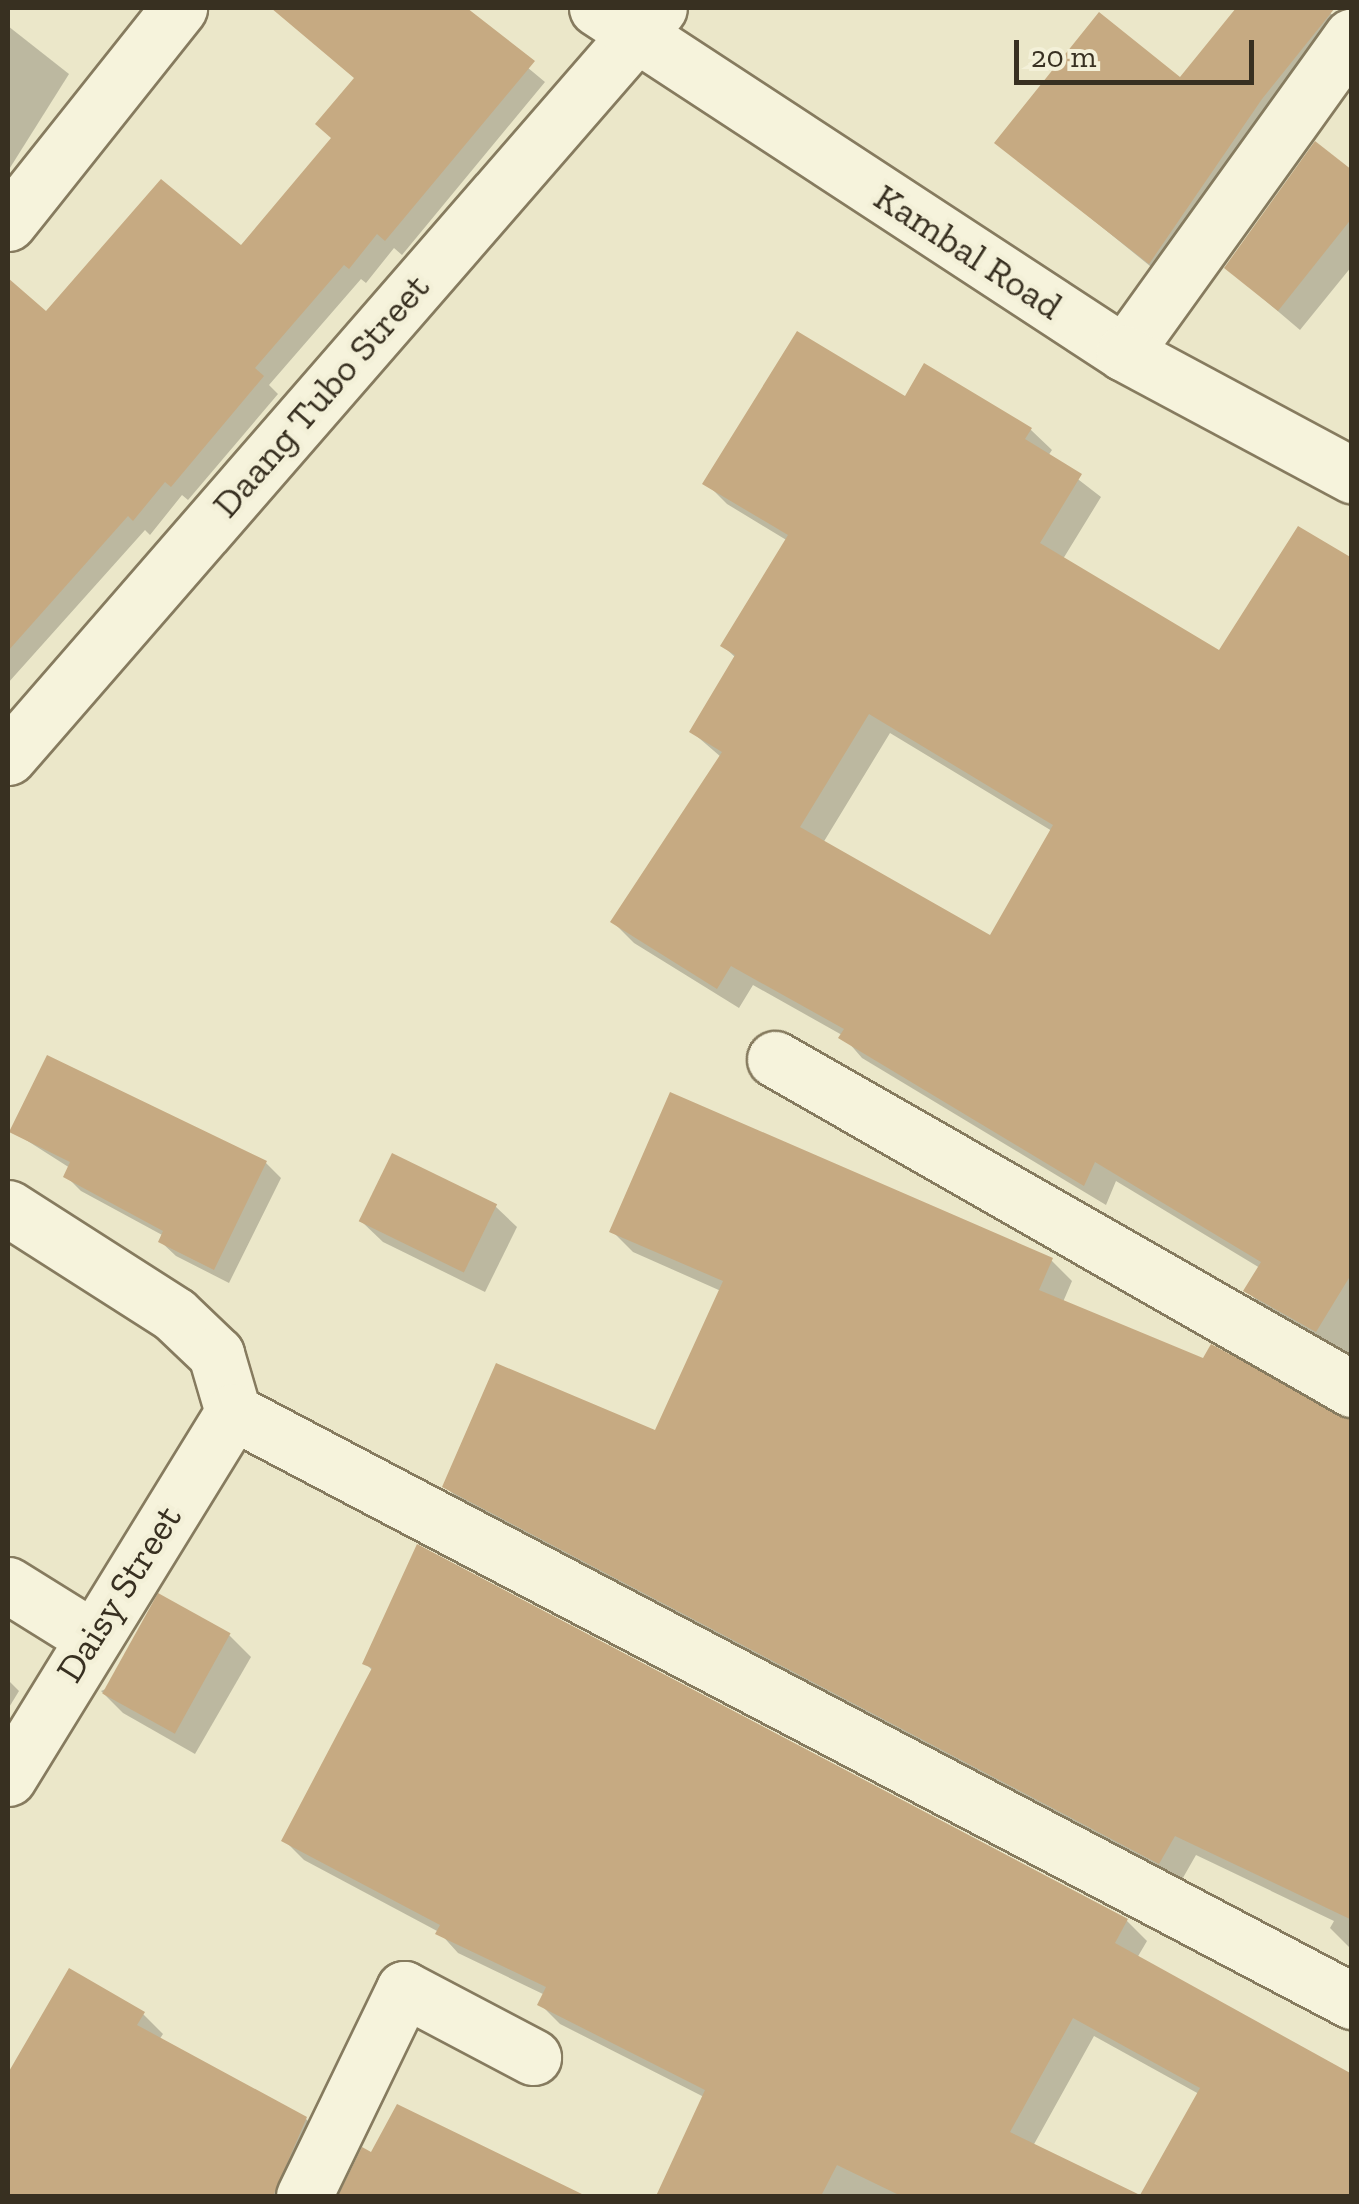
<!DOCTYPE html>
<html>
<head>
<meta charset="utf-8">
<style>
	body { margin:0 }
	#map { position:relative; width:1359px; height:2204px; overflow:hidden; background:#ebe7c9; font-family:"Zilla Slab",serif }
	div>[style] { position:absolute }
	.shadow>* { inset:0; background:#0003 }
	.building>* { inset:0; background:#c6aa82; transform-origin:0 0 }
	.roads { filter:drop-shadow(2px 0 #867b5f) drop-shadow(-2px 0 #867b5f) drop-shadow(0 2px #867b5f) drop-shadow(0 -2px #867b5f) }
	.minor>* { height:55px; margin:-27.5px; padding:0 27.5px; transform-origin:27.5px; border-radius:27.5px; background:#f6f3dc }
	.secondary>* { height:55px; margin:-27.5px; padding:0 27.5px; transform-origin:27.5px; border-radius:27.5px; background:#f6f3dc }
	span { translate:-50% -50%; white-space:nowrap; text-align:center; line-height:1.15; -webkit-text-stroke:9px #f3f0d8; paint-order:stroke }
	.street-label { font-size:38px; color:#383021 }
	.frame { position:absolute; inset:0; border:10px solid #383021; pointer-events:none }
	.scale { position:absolute; left:1014px; top:40px; width:240px; height:45px; box-sizing:border-box; border:5px solid #383021; border-top:0; padding-left:12px; font-size:30px; line-height:35px; white-space:nowrap; color:#383021; -webkit-text-stroke:8px #f3f0d8; paint-order:stroke }
</style>
</head>
<body>
<div id="map">
	<div class="shadow">
		<i style="clip-path:polygon(312px 8px,416px 8px,424px 15px,430px 8px,456px 8px,545px 82px,402px 255px,394px 248px,366px 283px,361px 279px,269px 385px,278px 394px,188px 500px,182px 495px,150px 535px,145px 530px,8px 683px,8px 283px,46px 314px,241px 249px,334px 139px,356px 79px,296px 26px)"></i>
		<i style="clip-path:polygon(1239px 8px,1325px 8px,1351px 33px,1171px 283px,998px 143px,1181px 81px)"></i>
		<i style="clip-path:polygon(8px 26px,69px 74px,8px 171px)"></i>
		<i style="clip-path:polygon(1352px 173px,1352px 266px,1300px 330px,1227px 268px)"></i>
		<i style="clip-path:polygon(evenodd,905px 399px,1031px 430px,1052px 450px,1048px 456px,1101px 497px,1063px 559px,1220px 654px,1352px 560px,1352px 1360px,1267px 1311px,1246px 1290px,1260px 1268px,1116px 1181px,1106px 1205px,862px 1058px,842px 1035px,753px 985px,739px 1008px,634px 943px,613px 922px,721px 757px,692px 732px,736px 658px,723px 646px,788px 541px,727px 504px,706px 483px,905px 399px,890px 733px,1052px 831px,991px 938px,823px 843px,890px 733px)"></i>
		<i style="clip-path:polygon(48px 1058px,266px 1163px,281px 1178px,229px 1283px,176px 1256px,161px 1242px,164px 1236px,81px 1191px,66px 1176px,70px 1168px,12px 1131px)"></i>
		<i style="clip-path:polygon(495px 1206px,517px 1227px,485px 1292px,383px 1242px,361px 1221px)"></i>
		<i style="clip-path:polygon(612px 1231px,1052px 1261px,1072px 1281px,1063px 1302px,1337px 1419px,1352px 1419px,1352px 1950px,1330px 1928px,1334px 1921px,1196px 1855px,1180px 1883px,466px 1507px,445px 1486px,656px 1434px,721px 1291px,633px 1252px)"></i>
		<i style="clip-path:polygon(229px 1635px,251px 1657px,195px 1754px,123px 1713px,101px 1691px)"></i>
		<i style="clip-path:polygon(365px 1663px,1127px 1921px,1147px 1941px,1137px 1958px,1352px 2077px,1352px 2196px,1142px 2196px,1199px 2094px,1094px 2036px,1033px 2146px,1137px 2196px,659px 2196px,704px 2097px,560px 2024px,540px 2004px,545px 1995px,458px 1953px,439px 1932px,304px 1860px,284px 1840px,373px 1671px)"></i>
		<i style="clip-path:polygon(8px 1680px,19px 1691px,8px 1709px)"></i>
		<i style="clip-path:polygon(143px 2014px,163px 2034px,159px 2040px,306px 2119px,326px 2139px,301px 2196px,8px 2196px,8px 2116px,31px 2070px)"></i>
		<i style="clip-path:polygon(398px 2107px,581px 2196px,338px 2196px,363px 2150px,372px 2155px)"></i>
	</div>
	<div class="building">
		<i style="clip-path:polygon(271px 8px,467px 8px,535px 61px,385px 241px,377px 234px,349px 269px,344px 265px,255px 368px,264px 376px,171px 487px,165px 482px,133px 521px,128px 516px,8px 651px,8px 278px,46px 311px,161px 179px,241px 245px,331px 138px,315px 124px,354px 78px)"></i>
		<i style="clip-path:polygon(1236px 8px,1335px 8px,1262px 99px,1149px 264px,994px 143px,1099px 12px,1180px 77px)"></i>
		<i style="clip-path:polygon(1315px 141px,1352px 170px,1352px 218px,1278px 311px,1224px 268px)"></i>
		<i style="clip-path:polygon(evenodd,797px 331px,905px 396px,924px 363px,1032px 428px,1025px 439px,1082px 474px,1040px 543px,1219px 650px,1298px 526px,1352px 558px,1352px 1273px,1316px 1332px,1243px 1291px,1261px 1262px,1095px 1162px,1084px 1186px,838px 1038px,844px 1029px,731px 966px,717px 989px,610px 922px,722px 752px,689px 732px,735px 655px,720px 646px,788px 535px,702px 484px,797px 331px,869px 714px,1053px 825px,990px 935px,800px 827px,869px 714px)"></i>
		<i style="clip-path:polygon(47px 1055px,267px 1161px,214px 1270px,158px 1242px,163px 1231px,63px 1177px,70px 1162px,9px 1132px)"></i>
		<i style="clip-path:polygon(670px 1092px,1053px 1258px,1039px 1290px,1203px 1358px,1211px 1344px,1352px 1420px,1352px 1920px,1175px 1836px,1159px 1864px,442px 1487px,496px 1363px,655px 1430px,723px 1281px,609px 1232px)"></i>
		<i style="left:392px;top:1153px;width:117px;height:76px;rotate:26deg"></i>
		<i style="clip-path:polygon(evenodd,417px 1544px,1128px 1919px,1115px 1943px,1352px 2074px,1352px 2196px,901px 2196px,837px 2165px,821px 2196px,656px 2196px,705px 2090px,537px 2005px,546px 1987px,435px 1934px,440px 1925px,281px 1841px,372px 1668px,362px 1664px,417px 1544px,1073px 2018px,1200px 2088px,1140px 2195px,1010px 2132px,1073px 2018px)"></i>
		<i style="left:158px;top:1593px;width:83px;height:115px;rotate:29deg"></i>
		<i style="clip-path:polygon(69px 1968px,145px 2012px,137px 2025px,307px 2117px,273px 2196px,8px 2196px,8px 2073px)"></i>
		<i style="clip-path:polygon(397px 2104px,586px 2196px,338px 2196px,362px 2147px,371px 2152px)"></i>
	</div>
	<div class="roads">
		<div class="minor">
			<i style="left:8px;top:223px;width:275px;rotate:-51.5deg"></i>
			<i style="left:1124px;top:353px;width:390px;rotate:-54.3deg"></i>
			<i style="left:8px;top:757px;width:992px;rotate:-49deg"></i>
			<i style="left:775px;top:1059px;width:665px;rotate:29.77deg"></i>
			<i style="left:8px;top:1208px;width:198px;rotate:32.6deg"></i>
			<i style="left:175px;top:1315px;width:57px;rotate:43.6deg"></i>
			<i style="left:216px;top:1354px;width:60px;rotate:73.7deg"></i>
			<i style="left:233px;top:1412px;width:1265px;rotate:27.76deg"></i>
			<i style="left:8px;top:1585px;width:97px;rotate:31.9deg"></i>
			<i style="left:8px;top:1778px;width:430px;rotate:-58.4deg"></i>
			<i style="left:304px;top:2196px;width:230px;rotate:-64.2deg"></i>
			<i style="left:404px;top:1989px;width:146px;rotate:27.8deg"></i>
		</div>
		<div class="secondary">
			<i style="left:597px;top:8px;width:630px;rotate:33.21deg"></i>
			<i style="left:1124px;top:353px;width:259px;rotate:28.2deg"></i>
		</div>
	</div>
	<div class="street-label">
		<span style="left:968px;top:252px;rotate:33deg">Kambal Road</span>
		<span style="left:321px;top:396px;rotate:-49deg">Daang Tubo Street</span>
		<span style="left:119px;top:1594px;rotate:-58deg">Daisy Street</span>
	</div>
	<div class="frame"></div>
	<div class="scale">20 m</div>
</div>
</body>
</html>
